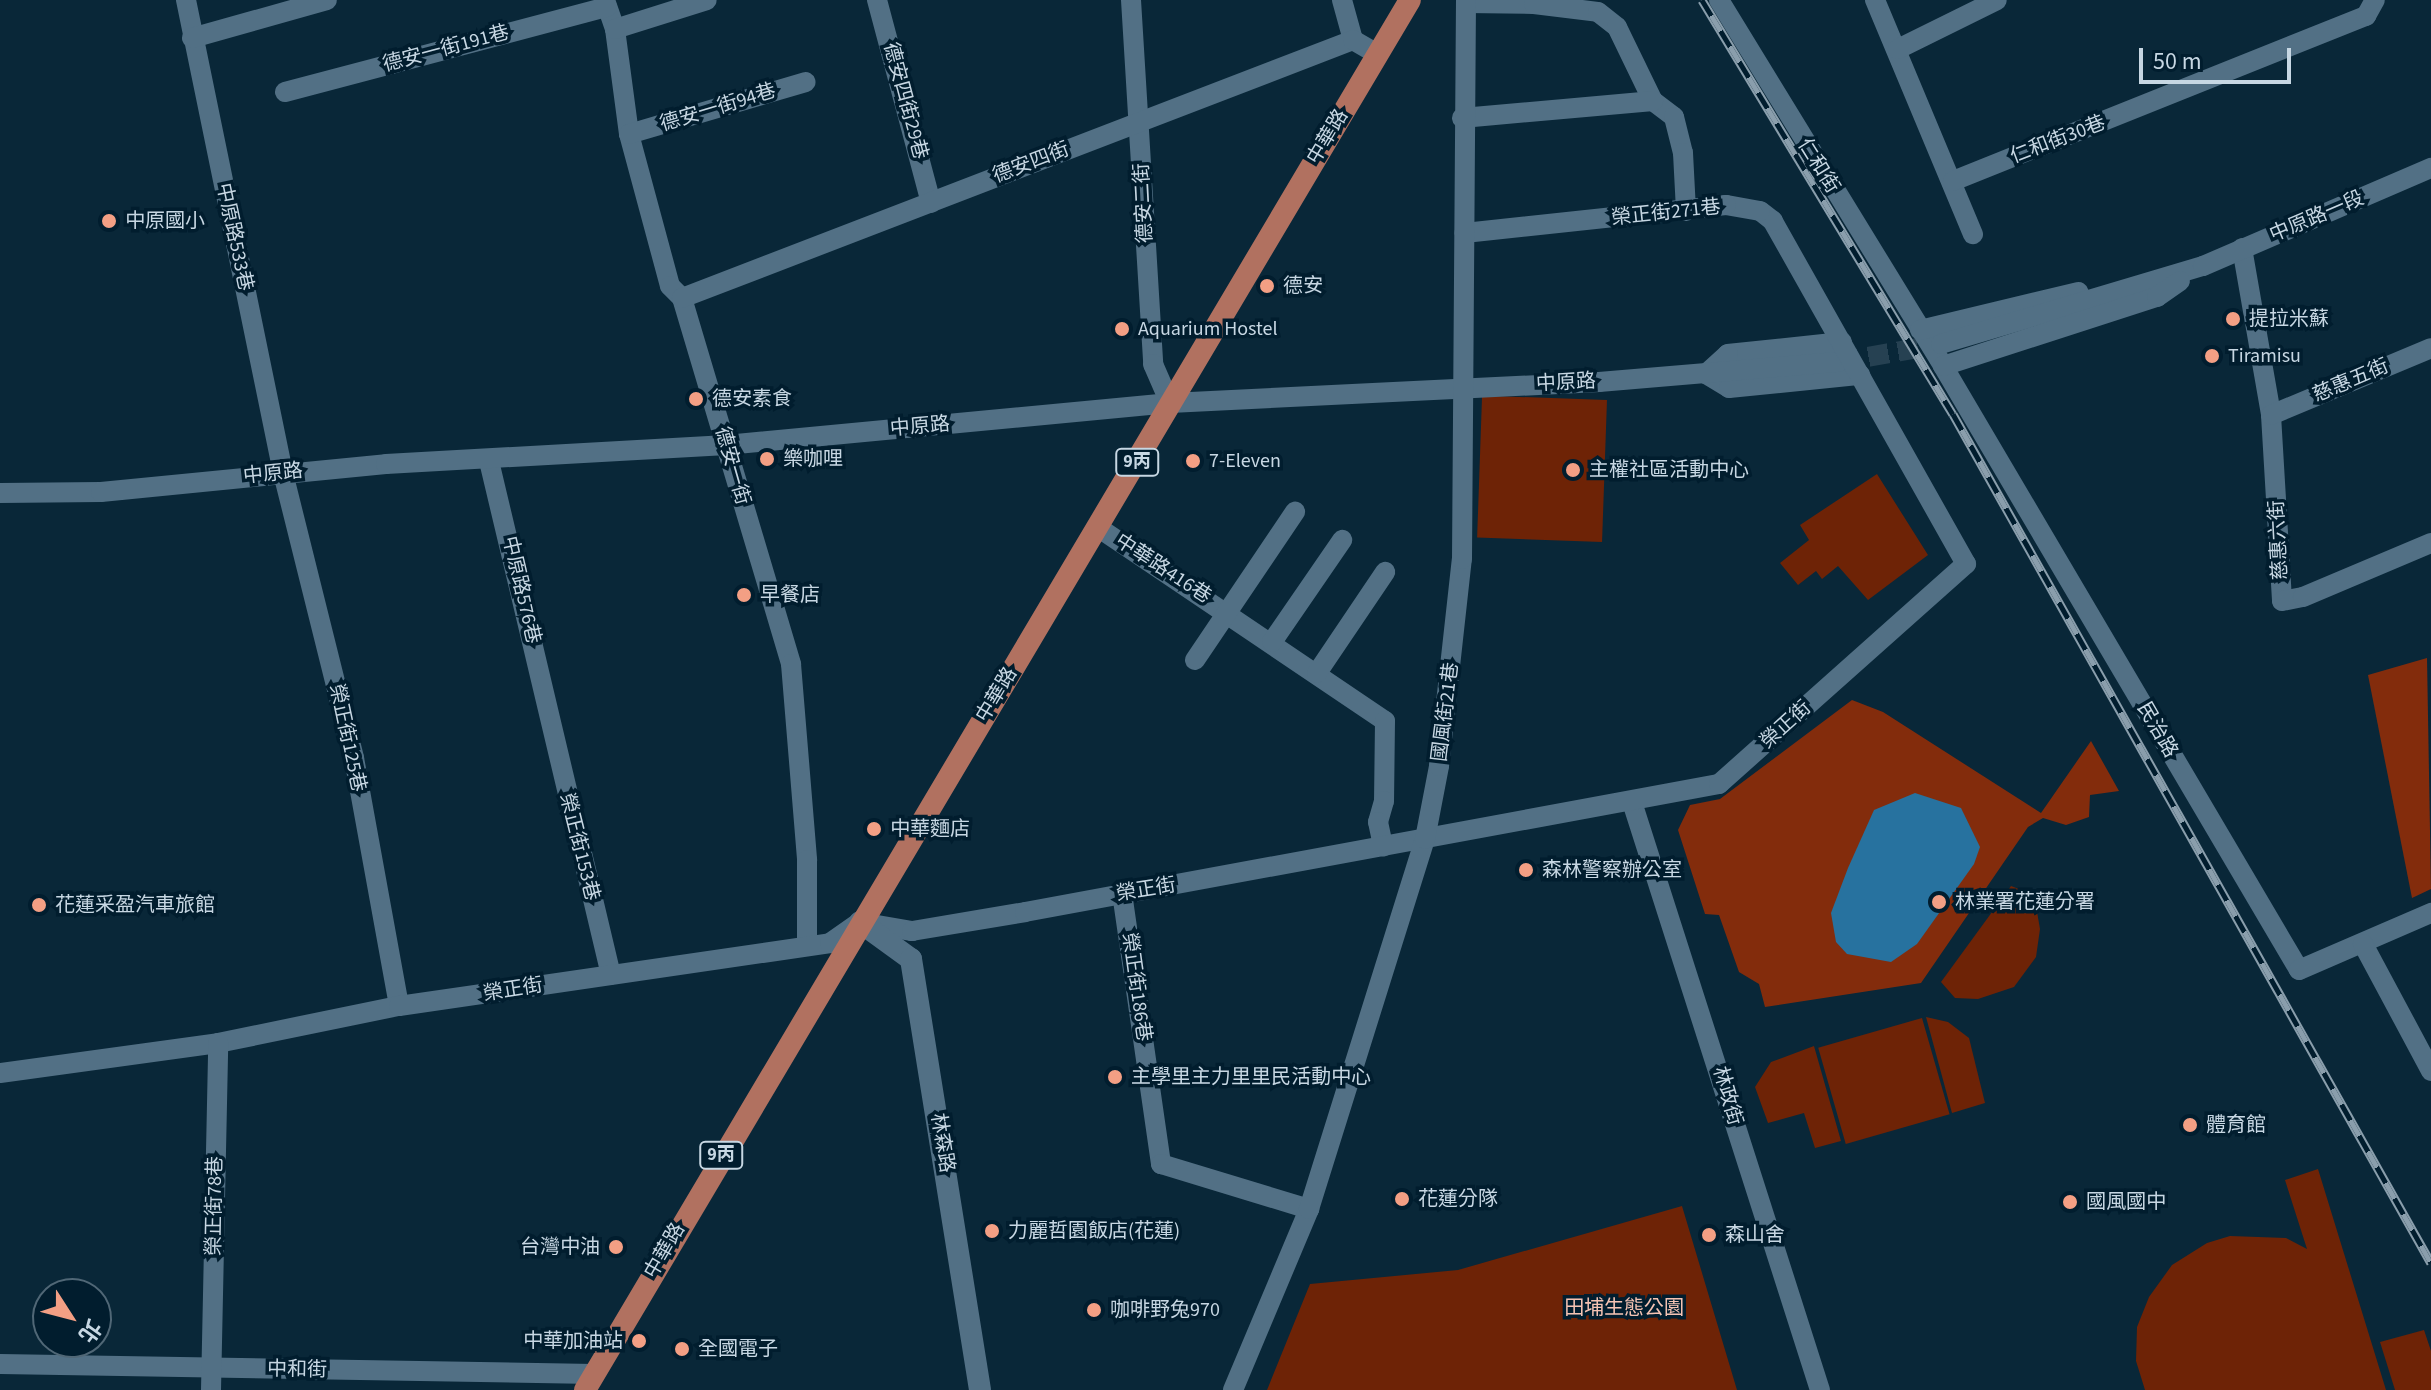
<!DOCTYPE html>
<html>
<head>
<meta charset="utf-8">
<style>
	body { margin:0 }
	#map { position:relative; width:2431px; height:1390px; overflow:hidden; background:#092738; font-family:"Source Sans 3","Noto Sans TC",sans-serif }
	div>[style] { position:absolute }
	.green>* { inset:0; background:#6e2306; transform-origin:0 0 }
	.forest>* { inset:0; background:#832c0c }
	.water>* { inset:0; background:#27729f }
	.minor-tunnel>* { height:20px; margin-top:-10px; transform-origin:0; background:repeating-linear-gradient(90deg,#264152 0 20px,transparent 0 30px) }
	.minor>* { height:20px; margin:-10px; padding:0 10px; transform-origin:10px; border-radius:10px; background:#527085 }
	.tertiary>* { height:22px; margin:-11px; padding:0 11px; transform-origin:11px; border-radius:11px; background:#527085 }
	.primary>* { height:22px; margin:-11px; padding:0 11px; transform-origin:11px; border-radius:11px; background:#b17160 }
	.rail>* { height:9px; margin-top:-4.5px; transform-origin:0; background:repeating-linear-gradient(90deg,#011d2e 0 18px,#8a9eac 0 36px); box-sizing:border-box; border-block:2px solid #8a9eac }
	.dots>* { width:22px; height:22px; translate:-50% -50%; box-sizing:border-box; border:4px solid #011d2e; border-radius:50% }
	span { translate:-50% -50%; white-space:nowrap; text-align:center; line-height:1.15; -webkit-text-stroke:7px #011d2e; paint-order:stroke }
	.shield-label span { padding:2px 6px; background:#011d2e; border:2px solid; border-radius:6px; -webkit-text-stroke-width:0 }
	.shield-label { font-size:18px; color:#c7d7e3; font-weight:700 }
	.street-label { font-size:20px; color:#c7d7e3 }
	.poi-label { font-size:20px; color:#c7d7e3 }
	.left { translate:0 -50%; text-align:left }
	.right { translate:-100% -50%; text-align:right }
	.park-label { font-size:20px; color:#f5c3b3 }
	.north { position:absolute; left:32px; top:1278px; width:80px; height:80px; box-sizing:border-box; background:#011d2e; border:2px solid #506776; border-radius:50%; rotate:126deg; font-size:22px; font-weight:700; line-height:32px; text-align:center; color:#c7d7e3 }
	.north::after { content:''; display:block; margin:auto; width:28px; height:36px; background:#f39f84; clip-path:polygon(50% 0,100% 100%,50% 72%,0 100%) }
	.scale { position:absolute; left:2139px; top:48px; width:152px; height:36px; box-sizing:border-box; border:4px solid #c7d7e3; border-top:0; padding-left:10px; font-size:24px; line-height:28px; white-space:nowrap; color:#c7d7e3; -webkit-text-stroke:6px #011d2e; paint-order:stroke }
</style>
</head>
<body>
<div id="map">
	<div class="green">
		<i style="left:1607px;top:400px;width:142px;height:125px;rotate:92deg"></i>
		<i style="clip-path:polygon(1877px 474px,1928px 555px,1868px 600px,1838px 566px,1822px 579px,1816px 571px,1798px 585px,1780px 563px,1809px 540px,1800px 525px)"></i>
		<i style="clip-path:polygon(2011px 886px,2032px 894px,2036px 906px,2040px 929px,2036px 957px,2014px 987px,1978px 999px,1955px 998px,1941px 982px)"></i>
		<i style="clip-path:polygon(1926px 1017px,1948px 1022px,1969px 1038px,1985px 1103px,1952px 1113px)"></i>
		<i style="left:1922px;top:1018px;width:100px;height:108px;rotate:74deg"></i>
		<i style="clip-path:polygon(1814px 1046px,1841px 1141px,1815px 1148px,1804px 1113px,1768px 1123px,1755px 1087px,1771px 1062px)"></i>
		<i style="clip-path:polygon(2318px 1169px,2386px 1390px,2145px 1390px,2136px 1361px,2137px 1327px,2149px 1297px,2172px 1265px,2207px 1243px,2230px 1236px,2286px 1238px,2307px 1249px,2285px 1180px)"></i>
		<i style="clip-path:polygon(1682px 1206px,1737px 1390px,1267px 1390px,1310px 1284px,1458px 1270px)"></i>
		<i style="clip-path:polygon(2424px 1330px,2431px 1351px,2431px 1390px,2395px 1390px,2380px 1342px)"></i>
	</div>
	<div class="forest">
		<i style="clip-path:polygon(2427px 658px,2431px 889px,2412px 898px,2368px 675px)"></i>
		<i style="clip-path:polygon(1852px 700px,1883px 712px,2041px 813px,2091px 741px,2119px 791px,2090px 795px,2089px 817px,2066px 825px,2043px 818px,2028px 827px,1921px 983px,1765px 1007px,1759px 984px,1739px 972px,1719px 915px,1705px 914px,1678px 830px,1690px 805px,1720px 799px)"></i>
	</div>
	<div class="water">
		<i style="clip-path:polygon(1915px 793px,1961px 808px,1980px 847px,1974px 864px,1917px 944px,1891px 962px,1847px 954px,1836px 942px,1831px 913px,1848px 868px,1874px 810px)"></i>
	</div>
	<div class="minor-tunnel">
		<i style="left:1839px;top:362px;width:104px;rotate:-10deg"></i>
	</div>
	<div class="minor">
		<i style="left:186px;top:0;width:483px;rotate:78.4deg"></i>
		<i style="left:283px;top:473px;width:294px;rotate:76deg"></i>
		<i style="left:354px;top:758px;width:252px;rotate:79.7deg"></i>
		<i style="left:605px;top:0;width:31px;rotate:71deg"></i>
		<i style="left:615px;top:29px;width:106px;rotate:82.4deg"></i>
		<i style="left:629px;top:134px;width:157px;rotate:74.9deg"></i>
		<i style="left:670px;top:286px;width:17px;rotate:45deg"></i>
		<i style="left:682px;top:298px;width:382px;rotate:73.4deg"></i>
		<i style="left:791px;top:664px;width:197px;rotate:85.3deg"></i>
		<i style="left:807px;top:860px;width:84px;rotate:90deg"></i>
		<i style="left:877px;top:0;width:210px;rotate:75.1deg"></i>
		<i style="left:1131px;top:0;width:365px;rotate:86.5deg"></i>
		<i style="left:1153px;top:364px;width:43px;rotate:66.4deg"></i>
		<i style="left:1342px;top:0;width:41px;rotate:74.6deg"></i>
		<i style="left:1719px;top:0;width:429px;rotate:58.5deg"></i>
		<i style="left:1943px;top:366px;width:701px;rotate:59.48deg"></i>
		<i style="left:2299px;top:970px;width:144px;rotate:-23.4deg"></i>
		<i style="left:1875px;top:0;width:254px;rotate:67.3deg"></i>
		<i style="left:1466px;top:3px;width:68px;rotate:0.8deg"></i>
		<i style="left:1534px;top:4px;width:64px;rotate:7.1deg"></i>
		<i style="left:1598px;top:12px;width:24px;rotate:38deg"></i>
		<i style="left:1617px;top:27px;width:82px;rotate:64.1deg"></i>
		<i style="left:1653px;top:101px;width:26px;rotate:37deg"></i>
		<i style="left:1674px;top:117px;width:37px;rotate:76deg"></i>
		<i style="left:1683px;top:153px;width:58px;rotate:87deg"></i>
		<i style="left:615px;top:29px;width:96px;rotate:-17.5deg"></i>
		<i style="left:192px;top:38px;width:140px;rotate:-15.7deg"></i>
		<i style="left:1898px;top:49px;width:110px;rotate:-26.3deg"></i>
		<i style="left:285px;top:92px;width:333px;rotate:-14.8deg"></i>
		<i style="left:1462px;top:118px;width:192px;rotate:-5.1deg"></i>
		<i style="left:629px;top:134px;width:184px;rotate:-16.4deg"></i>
		<i style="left:1953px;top:181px;width:445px;rotate:-21.8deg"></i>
		<i style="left:2366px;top:16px;width:18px;rotate:-61deg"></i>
		<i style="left:2242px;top:248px;width:169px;rotate:80.1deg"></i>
		<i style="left:2271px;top:415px;width:186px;rotate:86.6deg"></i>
		<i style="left:2282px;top:601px;width:21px;rotate:-11deg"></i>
		<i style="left:2303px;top:597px;width:139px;rotate:-22.9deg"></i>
		<i style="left:682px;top:298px;width:719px;rotate:-21.03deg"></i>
		<i style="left:1353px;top:40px;width:28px;rotate:30deg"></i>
		<i style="left:1920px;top:330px;width:163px;rotate:-13.5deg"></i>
		<i style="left:1842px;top:342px;width:115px;rotate:174deg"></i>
		<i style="left:1728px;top:354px;width:30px;rotate:138deg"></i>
		<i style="left:1706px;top:374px;width:27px;rotate:31deg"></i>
		<i style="left:1729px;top:388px;width:132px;rotate:-5.7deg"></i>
		<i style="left:1941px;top:344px;width:273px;rotate:-16.6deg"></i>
		<i style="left:2203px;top:266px;width:248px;rotate:-23.3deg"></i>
		<i style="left:1943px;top:366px;width:225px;rotate:-17.9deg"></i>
		<i style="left:2157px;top:297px;width:28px;rotate:-35deg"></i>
		<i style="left:2271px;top:415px;width:173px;rotate:-22.7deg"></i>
		<i style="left:489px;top:461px;width:528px;rotate:76.65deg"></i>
		<i style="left:0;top:493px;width:101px;rotate:-0.6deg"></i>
		<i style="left:101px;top:492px;width:286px;rotate:-5.6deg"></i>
		<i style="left:386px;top:464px;width:341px;rotate:-3.2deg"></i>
		<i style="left:726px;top:445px;width:446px;rotate:-5.4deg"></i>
		<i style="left:1170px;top:403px;width:430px;rotate:-2.8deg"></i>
		<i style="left:1599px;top:382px;width:241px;rotate:-4.8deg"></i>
		<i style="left:1099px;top:528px;width:345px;rotate:34deg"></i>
		<i style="left:1385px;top:721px;width:80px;rotate:90.7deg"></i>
		<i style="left:1384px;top:801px;width:22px;rotate:106deg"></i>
		<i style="left:1378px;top:822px;width:25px;rotate:78deg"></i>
		<i style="left:1272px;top:642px;width:124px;rotate:-55.5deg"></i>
		<i style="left:1195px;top:660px;width:179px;rotate:-56deg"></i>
		<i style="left:1317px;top:673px;width:122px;rotate:-56deg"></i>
		<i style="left:1632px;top:802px;width:617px;rotate:72.27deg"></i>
		<i style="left:1122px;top:893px;width:274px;rotate:81.8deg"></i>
		<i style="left:1161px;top:1164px;width:155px;rotate:16.9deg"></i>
		<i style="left:2363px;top:944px;width:144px;rotate:61.8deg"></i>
		<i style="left:0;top:1073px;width:220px;rotate:-7.8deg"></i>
		<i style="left:218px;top:1043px;width:185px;rotate:-11.6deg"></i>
		<i style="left:399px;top:1006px;width:436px;rotate:-8.3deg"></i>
		<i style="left:830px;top:943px;width:37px;rotate:-35deg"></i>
		<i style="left:860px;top:922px;width:53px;rotate:9.8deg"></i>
		<i style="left:912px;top:931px;width:115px;rotate:-9.5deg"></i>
		<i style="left:1025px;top:912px;width:706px;rotate:-10.45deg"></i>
		<i style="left:1719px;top:784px;width:331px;rotate:-41.7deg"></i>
		<i style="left:1966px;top:564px;width:394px;rotate:-119.4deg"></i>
		<i style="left:1773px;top:221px;width:16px;rotate:-142deg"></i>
		<i style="left:1760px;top:211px;width:35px;rotate:-170deg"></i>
		<i style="left:1726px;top:205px;width:263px;rotate:173.9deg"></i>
		<i style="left:0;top:1364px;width:594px;rotate:0.96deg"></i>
		<i style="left:211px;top:1390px;width:347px;rotate:-88.8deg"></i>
		<i style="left:1233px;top:1390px;width:196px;rotate:-67.2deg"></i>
		<i style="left:1309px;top:1209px;width:388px;rotate:-72.6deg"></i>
		<i style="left:1425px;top:839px;width:74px;rotate:-79.1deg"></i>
		<i style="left:1439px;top:766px;width:208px;rotate:-83.7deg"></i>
		<i style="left:1462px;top:559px;width:559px;rotate:-89.59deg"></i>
	</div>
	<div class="tertiary">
		<i style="left:860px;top:922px;width:63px;rotate:36deg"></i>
		<i style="left:911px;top:959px;width:436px;rotate:80.9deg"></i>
	</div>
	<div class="primary">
		<i style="left:585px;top:1390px;width:1616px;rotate:-59.31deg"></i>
	</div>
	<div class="rail">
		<i style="left:1702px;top:0;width:484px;rotate:58.8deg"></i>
		<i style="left:1953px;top:414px;width:974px;rotate:60.62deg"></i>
	</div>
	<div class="dots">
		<i style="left:109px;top:221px;background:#f39f84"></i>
		<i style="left:1267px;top:286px;background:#f39f84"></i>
		<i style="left:2233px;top:319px;background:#f39f84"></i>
		<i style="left:1122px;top:329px;background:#f39f84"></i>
		<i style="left:2212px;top:356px;background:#f39f84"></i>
		<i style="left:696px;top:399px;background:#f39f84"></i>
		<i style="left:767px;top:459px;background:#f39f84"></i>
		<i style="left:1193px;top:461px;background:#f39f84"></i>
		<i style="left:1573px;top:470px;background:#f39f84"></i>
		<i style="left:744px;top:595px;background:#f39f84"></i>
		<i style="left:874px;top:829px;background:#f39f84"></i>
		<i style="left:1526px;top:870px;background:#f39f84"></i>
		<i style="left:1939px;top:902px;background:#f39f84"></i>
		<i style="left:39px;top:905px;background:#f39f84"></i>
		<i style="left:1115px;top:1077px;background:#f39f84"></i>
		<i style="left:2190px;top:1125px;background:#f39f84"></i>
		<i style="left:1402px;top:1199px;background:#f39f84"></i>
		<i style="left:2070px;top:1202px;background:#f39f84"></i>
		<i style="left:992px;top:1231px;background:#f39f84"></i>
		<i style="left:1709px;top:1235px;background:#f39f84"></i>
		<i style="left:616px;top:1247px;background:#f39f84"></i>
		<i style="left:1094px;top:1310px;background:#f39f84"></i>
		<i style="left:639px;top:1341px;background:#f39f84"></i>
		<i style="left:682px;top:1349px;background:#f39f84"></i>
	</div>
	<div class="shield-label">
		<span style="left:1137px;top:462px">9丙</span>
		<span style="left:721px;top:1155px">9丙</span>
	</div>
	<div class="street-label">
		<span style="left:446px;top:49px;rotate:-15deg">德安一街191巷</span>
		<span style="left:905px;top:101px;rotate:75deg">德安四街29巷</span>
		<span style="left:718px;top:108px;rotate:-17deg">德安一街94巷</span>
		<span style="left:1328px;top:137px;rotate:-59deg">中華路</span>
		<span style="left:2058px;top:140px;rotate:-21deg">仁和街30巷</span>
		<span style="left:1031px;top:163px;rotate:-21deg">德安四街</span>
		<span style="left:1818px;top:166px;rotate:58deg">仁和街</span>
		<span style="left:1144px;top:203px;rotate:-93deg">德安二街</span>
		<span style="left:1666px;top:213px;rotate:-6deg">榮正街271巷</span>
		<span style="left:2317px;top:217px;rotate:-23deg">中原路一段</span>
		<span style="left:234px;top:237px;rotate:78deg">中原路533巷</span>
		<span style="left:2351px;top:381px;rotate:-23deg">慈惠五街</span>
		<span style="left:1566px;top:383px;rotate:-3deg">中原路</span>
		<span style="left:920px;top:427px;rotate:-5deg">中原路</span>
		<span style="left:732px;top:466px;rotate:74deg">德安一街</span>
		<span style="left:273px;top:474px;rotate:-6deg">中原路</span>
		<span style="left:2279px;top:540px;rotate:-93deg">慈惠六街</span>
		<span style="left:1163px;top:569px;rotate:33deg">中華路416巷</span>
		<span style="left:521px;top:590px;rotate:77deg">中原路576巷</span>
		<span style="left:997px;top:695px;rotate:-59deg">中華路</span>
		<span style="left:1446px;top:712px;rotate:-83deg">國風街21巷</span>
		<span style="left:1786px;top:725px;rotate:-42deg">榮正街</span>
		<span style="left:2157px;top:730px;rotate:60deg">民治路</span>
		<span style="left:347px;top:738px;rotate:78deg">榮正街125巷</span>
		<span style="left:579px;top:847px;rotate:76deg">榮正街153巷</span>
		<span style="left:1146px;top:890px;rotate:-9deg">榮正街</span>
		<span style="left:1136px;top:987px;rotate:82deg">榮正街186巷</span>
		<span style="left:513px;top:990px;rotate:-9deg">榮正街</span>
		<span style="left:1727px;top:1096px;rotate:74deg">林政街</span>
		<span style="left:942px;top:1143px;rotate:81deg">林森路</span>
		<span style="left:215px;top:1206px;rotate:-89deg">榮正街78巷</span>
		<span style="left:665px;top:1251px;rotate:-60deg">中華路</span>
		<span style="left:297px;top:1370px;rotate:1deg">中和街</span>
	</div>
	<div class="poi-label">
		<span class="left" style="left:125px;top:221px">中原國小</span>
		<span class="left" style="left:1283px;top:286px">德安</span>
		<span class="left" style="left:2249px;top:319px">提拉米蘇</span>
		<span class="left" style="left:1138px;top:329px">Aquarium Hostel</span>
		<span class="left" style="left:2228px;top:356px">Tiramisu</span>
		<span class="left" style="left:712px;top:399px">德安素食</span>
		<span class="left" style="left:783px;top:459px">樂咖哩</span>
		<span class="left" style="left:1209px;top:461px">7-Eleven</span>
		<span class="left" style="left:1589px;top:470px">主權社區活動中心</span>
		<span class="left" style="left:760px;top:595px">早餐店</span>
		<span class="left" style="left:890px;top:829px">中華麵店</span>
		<span class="left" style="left:1542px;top:870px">森林警察辦公室</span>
		<span class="left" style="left:1955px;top:902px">林業署花蓮分署</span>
		<span class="left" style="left:55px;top:905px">花蓮采盈汽車旅館</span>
		<span class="left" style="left:1131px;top:1077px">主學里主力里里民活動中心</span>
		<span class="left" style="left:2206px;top:1125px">體育館</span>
		<span class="left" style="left:1418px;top:1199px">花蓮分隊</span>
		<span class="left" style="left:2086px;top:1202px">國風國中</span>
		<span class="left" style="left:1008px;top:1231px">力麗哲園飯店(花蓮)</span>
		<span class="left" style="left:1725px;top:1235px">森山舍</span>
		<span class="right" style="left:600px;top:1247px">台灣中油</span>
		<span class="left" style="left:1110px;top:1310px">咖啡野兔970</span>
		<span class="right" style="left:623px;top:1341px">中華加油站</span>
		<span class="left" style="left:698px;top:1349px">全國電子</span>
	</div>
	<div class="park-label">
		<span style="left:1624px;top:1308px">田埔生態公園</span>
	</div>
	<div class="north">北</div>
	<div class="scale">50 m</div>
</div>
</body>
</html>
